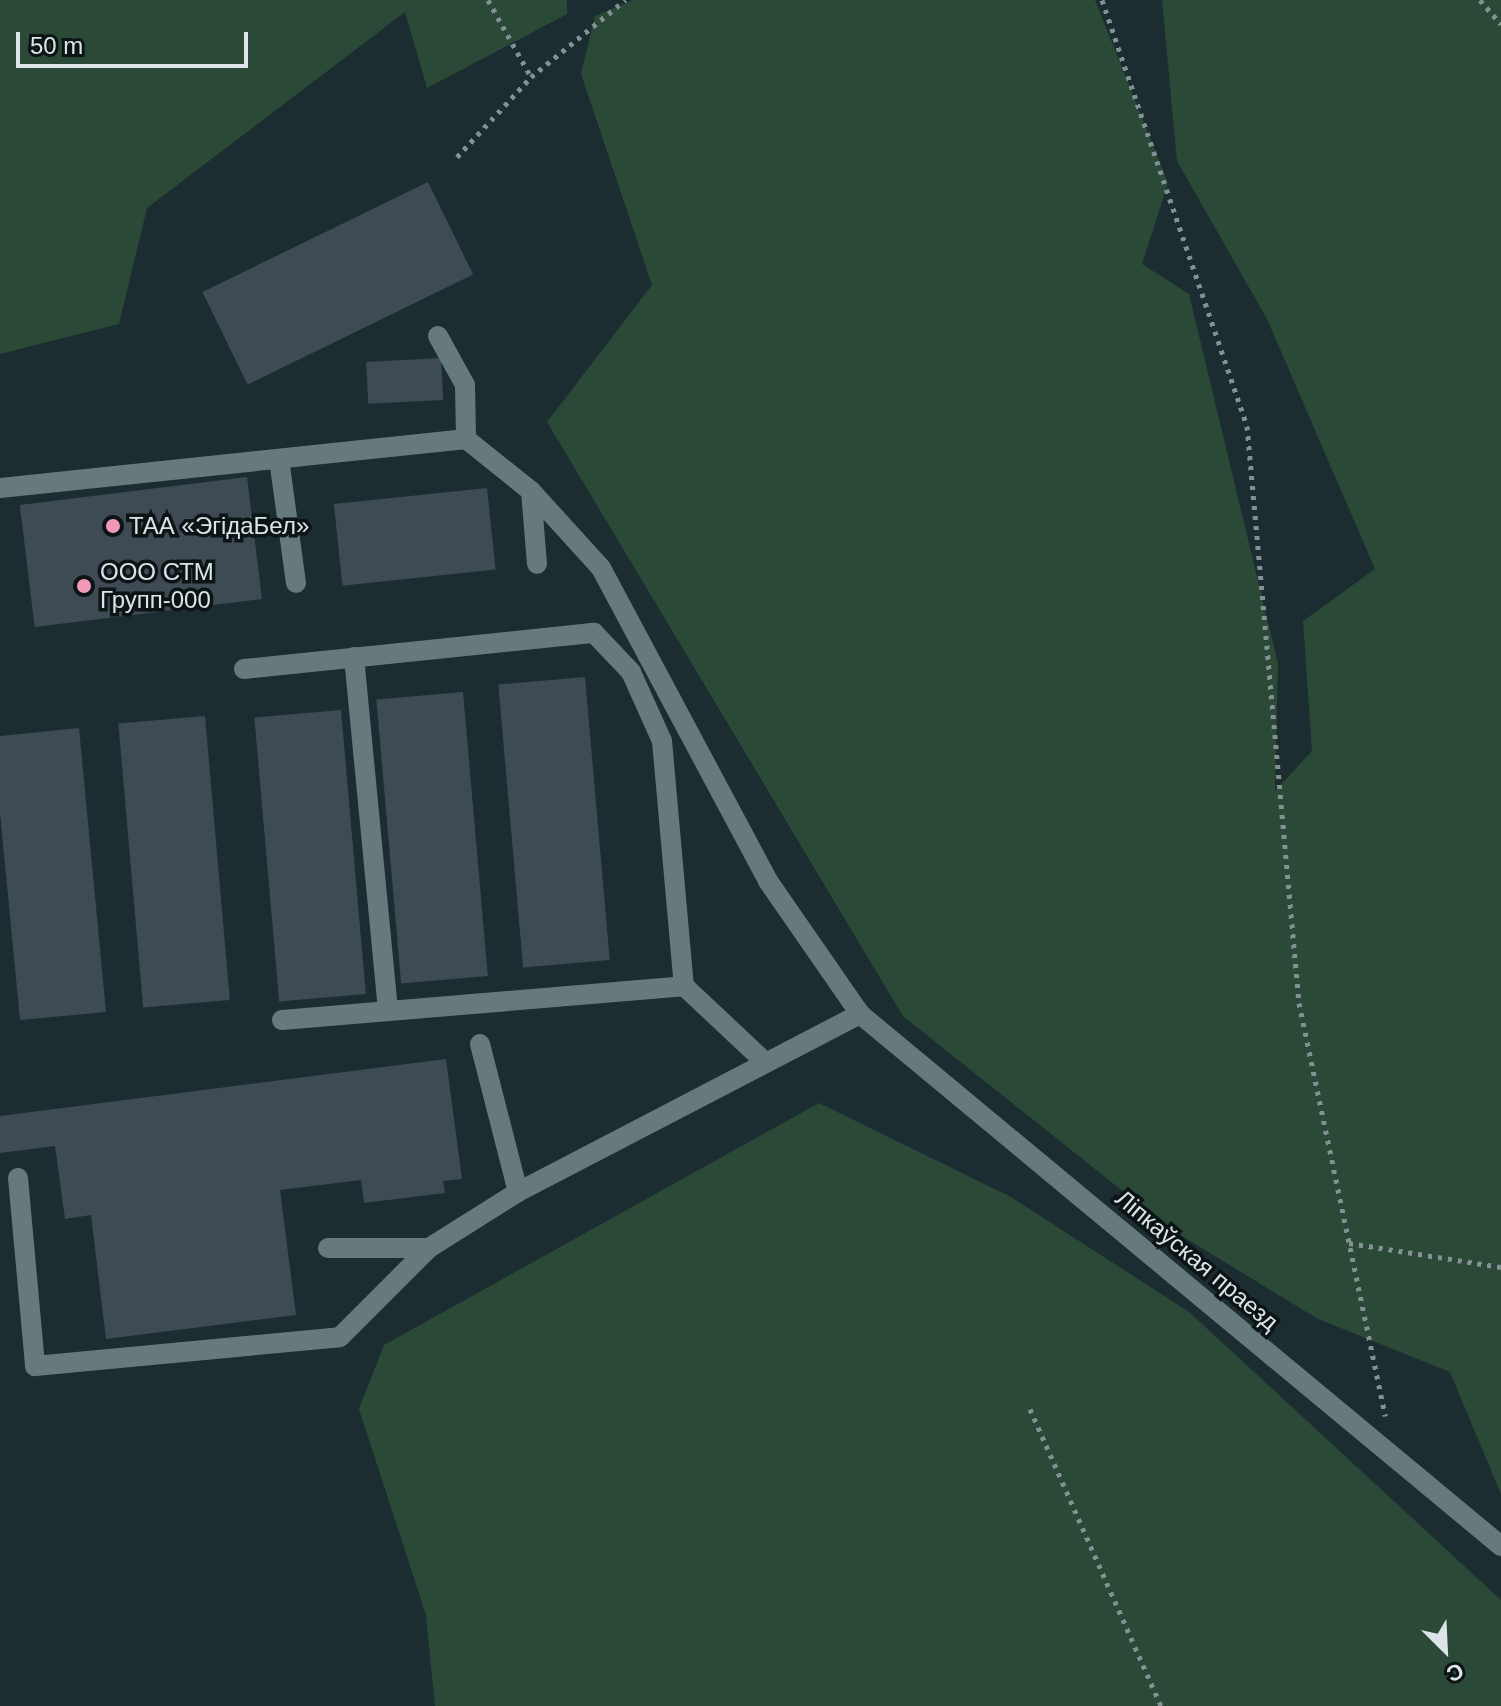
<!DOCTYPE html>
<html>
<head>
<meta charset="utf-8">
<style>
	body { margin:0 }
	#map { position:relative; width:1501px; height:1706px; overflow:hidden; background:#1c2d31; font-family:Helvetica,sans-serif }
	div>[style] { position:absolute }
	.green>* { inset:0; background:#2a4937 }
	.building>* { inset:0; background:#3e4a54; transform-origin:0 0 }
	.path>* { height:5px; margin-top:-2.5px; transform-origin:0; background:repeating-linear-gradient(90deg,#839094 0 4px,transparent 0 10px) }
	.minor>* { height:20px; margin:-10px; padding:0 10px; transform-origin:10px; border-radius:10px; background:#66797d }
	.dots>* { width:22px; height:22px; translate:-50% -50%; box-sizing:border-box; border:4px solid #0c1415; border-radius:50% }
	span { translate:-50% -50%; white-space:nowrap; text-align:center; line-height:1.15; -webkit-text-stroke:7px #0c1415; paint-order:stroke }
	.poi-label { font-size:24px; color:#dbe5e8 }
	.left { translate:0 -50%; text-align:left }
	.street-label { font-size:24px; color:#dbe5e8 }
	.north { position:absolute; left:1405px; top:1610px; width:80px; height:80px; -webkit-text-stroke:6px #0c1415; paint-order:stroke; rotate:156deg; font-size:22px; font-weight:700; line-height:32px; text-align:center; color:#dbe5e8 }
	.north::after { content:''; display:block; margin:auto; width:28px; height:36px; background:#dbe5e8; clip-path:polygon(50% 0,100% 100%,50% 72%,0 100%) }
	.scale { position:absolute; left:16px; top:32px; width:232px; height:36px; box-sizing:border-box; border:4px solid #dbe5e8; border-top:0; padding-left:10px; font-size:24px; line-height:28px; white-space:nowrap; color:#dbe5e8; -webkit-text-stroke:6px #0c1415; paint-order:stroke }
</style>
</head>
<body>
<div id="map">
	<div class="green">
		<i style="clip-path:polygon(0 0,567px 0,567px 14px,427px 88px,405px 12px,147px 208px,119px 324px,0 354px)"></i>
		<i style="clip-path:polygon(633px 0,1095px 0,1168px 183px,1142px 264px,1189px 294px,1278px 664px,1275px 791px,1312px 751px,1303px 621px,1375px 569px,1267px 319px,1177px 161px,1162px 0,1501px 0,1501px 1494px,1450px 1372px,1318px 1319px,1169px 1228px,903px 1016px,547px 422px,652px 285px,581px 74px,595px 16px)"></i>
		<i style="clip-path:polygon(819px 1103px,1011px 1197px,1189px 1312px,1501px 1600px,1501px 1706px,435px 1706px,426px 1615px,359px 1409px,384px 1345px)"></i>
	</div>
	<div class="building">
		<i style="left:428px;top:182px;width:103px;height:251px;rotate:64deg"></i>
		<i style="left:441px;top:358px;width:42px;height:75px;rotate:87deg"></i>
		<i style="left:247px;top:477px;width:123px;height:229px;rotate:83deg"></i>
		<i style="left:487px;top:488px;width:82px;height:154px;rotate:84deg"></i>
		<i style="left:585px;top:677px;width:284px;height:87px;rotate:85deg"></i>
		<i style="left:463px;top:692px;width:285px;height:87px;rotate:85deg"></i>
		<i style="left:341px;top:710px;width:285px;height:87px;rotate:85deg"></i>
		<i style="left:205px;top:716px;width:285px;height:87px;rotate:85deg"></i>
		<i style="clip-path:polygon(79px 728px,106px 1012px,20px 1020px,0 813px,0 736px)"></i>
		<i style="clip-path:polygon(446px 1059px,462px 1179px,443px 1181px,445px 1193px,364px 1203px,361px 1180px,280px 1190px,296px 1315px,106px 1339px,91px 1215px,65px 1219px,55px 1146px,0 1153px,0 1116px)"></i>
	</div>
	<div class="path">
		<i style="left:488px;top:0;width:88px;rotate:60.8deg"></i>
		<i style="left:1102px;top:0;width:450px;rotate:71.2deg"></i>
		<i style="left:1247px;top:426px;width:579px;rotate:84.85deg"></i>
		<i style="left:1299px;top:1003px;width:422px;rotate:78.2deg"></i>
		<i style="left:1480px;top:0;width:32px;rotate:49deg"></i>
		<i style="left:457px;top:157px;width:109px;rotate:-47.2deg"></i>
		<i style="left:531px;top:77px;width:122px;rotate:-39.3deg"></i>
		<i style="left:1349px;top:1243px;width:154px;rotate:9deg"></i>
		<i style="left:1030px;top:1409px;width:325px;rotate:66.2deg"></i>
	</div>
	<div class="minor">
		<i style="left:438px;top:336px;width:56px;rotate:61.1deg"></i>
		<i style="left:465px;top:385px;width:54px;rotate:88.9deg"></i>
		<i style="left:279px;top:459px;width:125px;rotate:82.2deg"></i>
		<i style="left:0;top:488px;width:469px;rotate:-6deg"></i>
		<i style="left:466px;top:439px;width:83px;rotate:38.7deg"></i>
		<i style="left:531px;top:491px;width:104px;rotate:47.7deg"></i>
		<i style="left:601px;top:568px;width:355px;rotate:61.9deg"></i>
		<i style="left:768px;top:881px;width:162px;rotate:55.3deg"></i>
		<i style="left:860px;top:1014px;width:833px;rotate:39.69deg"></i>
		<i style="left:531px;top:491px;width:73px;rotate:85.3deg"></i>
		<i style="left:354px;top:657px;width:356px;rotate:84.5deg"></i>
		<i style="left:244px;top:669px;width:352px;rotate:-5.9deg"></i>
		<i style="left:594px;top:633px;width:54px;rotate:46.5deg"></i>
		<i style="left:631px;top:672px;width:76px;rotate:65.8deg"></i>
		<i style="left:662px;top:741px;width:246px;rotate:84.9deg"></i>
		<i style="left:282px;top:1020px;width:403px;rotate:-4.8deg"></i>
		<i style="left:684px;top:986px;width:110px;rotate:43.2deg"></i>
		<i style="left:480px;top:1044px;width:153px;rotate:75.6deg"></i>
		<i style="left:18px;top:1178px;width:189px;rotate:84.8deg"></i>
		<i style="left:35px;top:1366px;width:306px;rotate:-5.4deg"></i>
		<i style="left:340px;top:1337px;width:126px;rotate:-45deg"></i>
		<i style="left:328px;top:1248px;width:101px"></i>
		<i style="left:429px;top:1248px;width:105px;rotate:-32.2deg"></i>
		<i style="left:518px;top:1192px;width:386px;rotate:-27.5deg"></i>
	</div>
	<div class="dots">
		<i style="left:113px;top:526px;background:#f09ab7"></i>
		<i style="left:84px;top:586px;background:#f09ab7"></i>
	</div>
	<div class="poi-label">
		<span class="left" style="left:129px;top:526px">ТАА «ЭгідаБел»</span>
		<span class="left" style="left:100px;top:586px">ООО СТМ<br>Групп-000</span>
	</div>
	<div class="street-label">
		<span style="left:1197px;top:1260px;rotate:40deg">Ліпкаўская праезд</span>
	</div>
	<div class="north">С</div>
	<div class="scale">50 m</div>
</div>
</body>
</html>
